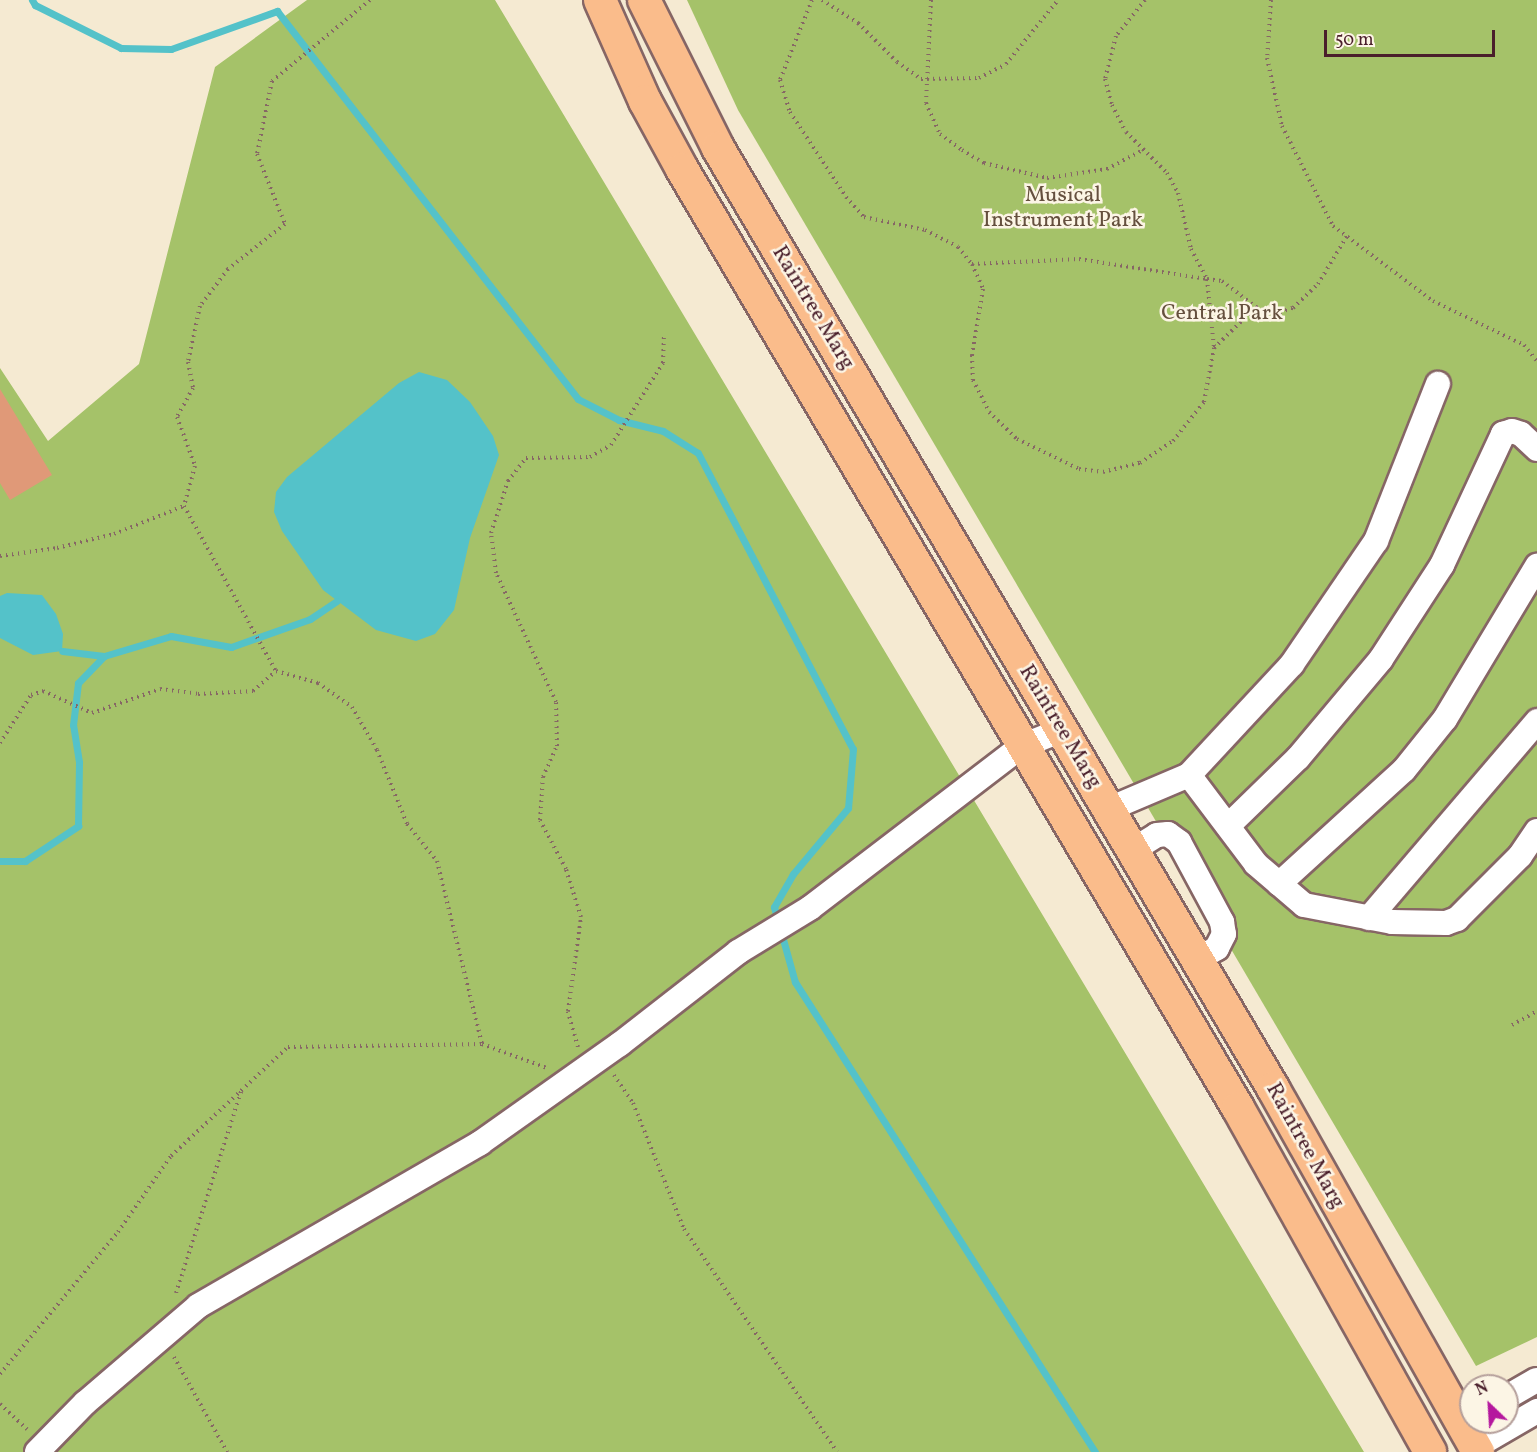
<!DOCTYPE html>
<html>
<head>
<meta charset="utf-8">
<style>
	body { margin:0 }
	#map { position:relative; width:1537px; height:1452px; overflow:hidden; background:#f5ead2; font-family:Vollkorn,serif }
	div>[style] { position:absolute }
	.green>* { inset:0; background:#a5c269 }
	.water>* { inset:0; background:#54c2c9 }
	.stream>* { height:7px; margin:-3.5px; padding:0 3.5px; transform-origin:3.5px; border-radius:3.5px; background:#54c2c9 }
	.building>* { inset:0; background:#e09978 }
	.path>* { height:4px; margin-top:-2px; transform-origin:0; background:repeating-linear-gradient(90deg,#866665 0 1.5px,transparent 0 6px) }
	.roads { filter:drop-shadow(2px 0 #866665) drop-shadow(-2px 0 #866665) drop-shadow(0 2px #866665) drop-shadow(0 -2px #866665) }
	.minor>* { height:24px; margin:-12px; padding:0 12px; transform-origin:12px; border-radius:12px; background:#fff }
	.major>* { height:32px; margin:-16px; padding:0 16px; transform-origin:16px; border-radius:16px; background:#fabc8b }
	span { translate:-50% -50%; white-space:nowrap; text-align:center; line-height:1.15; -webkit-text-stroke:5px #fcf5e5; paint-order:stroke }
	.park-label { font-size:22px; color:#65503e }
	.street-label { font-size:22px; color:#4a1f2b }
	.north { position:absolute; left:1459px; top:1374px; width:60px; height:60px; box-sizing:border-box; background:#fcf5e5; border:2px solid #b59f9b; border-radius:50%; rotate:335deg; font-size:16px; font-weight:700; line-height:24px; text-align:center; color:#4a1f2b }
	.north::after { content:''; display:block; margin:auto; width:21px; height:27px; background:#b5179e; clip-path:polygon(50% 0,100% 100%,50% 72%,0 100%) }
	.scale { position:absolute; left:1324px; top:30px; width:171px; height:27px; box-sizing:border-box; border:3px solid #4a1f2b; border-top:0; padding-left:8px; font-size:18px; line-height:21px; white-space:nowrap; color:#4a1f2b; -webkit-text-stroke:4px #fcf5e5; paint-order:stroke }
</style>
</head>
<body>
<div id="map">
	<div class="green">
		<i style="clip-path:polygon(307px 0,495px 0,1364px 1452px,0 1452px,0 368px,48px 441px,139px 364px,215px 67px)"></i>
		<i style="clip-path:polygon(687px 0,1537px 0,1537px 1337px,1476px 1366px,738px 110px)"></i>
	</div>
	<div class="water">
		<i style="clip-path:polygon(419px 372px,447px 380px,470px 402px,493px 436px,499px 455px,470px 538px,454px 610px,435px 634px,416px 641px,376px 630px,323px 590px,282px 531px,274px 512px,276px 492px,287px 477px,399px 383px)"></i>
		<i style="clip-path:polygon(7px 593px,42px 595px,56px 614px,63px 634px,62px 651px,33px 655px,0 638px,0 596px)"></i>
	</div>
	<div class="stream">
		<i style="left:32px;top:0;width:6px;rotate:59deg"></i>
		<i style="left:35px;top:5px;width:96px;rotate:26.6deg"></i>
		<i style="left:121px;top:48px;width:50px;rotate:1.1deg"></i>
		<i style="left:171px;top:49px;width:113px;rotate:-19.7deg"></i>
		<i style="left:277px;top:11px;width:491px;rotate:52.2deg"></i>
		<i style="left:578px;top:399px;width:46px;rotate:27.1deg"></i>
		<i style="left:619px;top:420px;width:45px;rotate:14deg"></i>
		<i style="left:663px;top:431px;width:41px;rotate:32.2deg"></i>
		<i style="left:698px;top:453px;width:334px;rotate:62.4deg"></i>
		<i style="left:853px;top:749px;width:59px;rotate:94.8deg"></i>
		<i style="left:848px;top:808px;width:86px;rotate:129.8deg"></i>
		<i style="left:793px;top:874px;width:38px;rotate:120deg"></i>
		<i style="left:774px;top:907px;width:78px;rotate:74.4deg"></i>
		<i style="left:795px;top:982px;width:558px;rotate:57.45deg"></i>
		<i style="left:104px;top:656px;width:70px;rotate:-16.6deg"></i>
		<i style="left:171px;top:636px;width:61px;rotate:10.4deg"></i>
		<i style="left:231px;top:647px;width:84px;rotate:-19.5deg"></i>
		<i style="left:310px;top:619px;width:32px;rotate:-34deg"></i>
		<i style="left:0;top:861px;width:25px"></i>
		<i style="left:25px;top:861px;width:64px;rotate:-33.4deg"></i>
		<i style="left:78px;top:826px;width:64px;rotate:-89.1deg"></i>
		<i style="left:79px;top:762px;width:37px;rotate:-99deg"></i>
		<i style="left:73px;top:725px;width:42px;rotate:-83.2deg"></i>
		<i style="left:78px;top:683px;width:37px;rotate:-46deg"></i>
		<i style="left:104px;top:656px;width:42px;rotate:-173.2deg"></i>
	</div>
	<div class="building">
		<i style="clip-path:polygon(0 389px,52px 475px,10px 500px,0 483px)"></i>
	</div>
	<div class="path">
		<i style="left:370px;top:0;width:127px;rotate:140.4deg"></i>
		<i style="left:272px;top:81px;width:75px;rotate:101.6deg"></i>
		<i style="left:257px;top:154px;width:75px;rotate:68.2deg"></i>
		<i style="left:285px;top:224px;width:73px;rotate:141.7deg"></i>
		<i style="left:228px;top:269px;width:46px;rotate:127.1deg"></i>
		<i style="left:200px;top:306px;width:57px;rotate:102.1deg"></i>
		<i style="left:188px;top:362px;width:26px;rotate:79deg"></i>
		<i style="left:193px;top:388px;width:33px;rotate:119deg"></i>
		<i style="left:177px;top:417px;width:52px;rotate:69.8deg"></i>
		<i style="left:195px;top:466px;width:41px;rotate:105.4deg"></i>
		<i style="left:184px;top:506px;width:189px;rotate:60.9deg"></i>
		<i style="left:276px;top:671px;width:44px;rotate:15.9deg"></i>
		<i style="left:318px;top:683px;width:42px;rotate:35.2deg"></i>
		<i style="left:352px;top:707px;width:50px;rotate:59.8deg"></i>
		<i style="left:377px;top:750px;width:80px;rotate:67.9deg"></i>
		<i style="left:407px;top:824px;width:48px;rotate:51deg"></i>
		<i style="left:437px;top:861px;width:188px;rotate:76.2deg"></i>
		<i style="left:482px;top:1044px;width:69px;rotate:20.3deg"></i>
		<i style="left:812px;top:0;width:86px;rotate:111.8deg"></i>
		<i style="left:780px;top:80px;width:34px;rotate:73deg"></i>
		<i style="left:790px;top:112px;width:102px;rotate:56.6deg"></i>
		<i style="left:846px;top:197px;width:27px;rotate:48deg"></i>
		<i style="left:864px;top:217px;width:62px;rotate:12deg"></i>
		<i style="left:925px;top:230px;width:37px;rotate:27deg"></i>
		<i style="left:958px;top:247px;width:22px;rotate:51deg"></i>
		<i style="left:972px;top:264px;width:27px;rotate:66deg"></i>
		<i style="left:983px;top:289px;width:67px;rotate:99.5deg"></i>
		<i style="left:972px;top:355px;width:25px;rotate:88deg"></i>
		<i style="left:973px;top:380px;width:36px;rotate:63deg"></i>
		<i style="left:989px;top:412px;width:39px;rotate:44deg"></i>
		<i style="left:1017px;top:439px;width:69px;rotate:25.8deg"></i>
		<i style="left:1079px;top:469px;width:24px;rotate:7deg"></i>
		<i style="left:1103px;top:472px;width:38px;rotate:-14deg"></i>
		<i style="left:1140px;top:463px;width:40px;rotate:-34deg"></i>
		<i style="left:1173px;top:441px;width:50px;rotate:-51.5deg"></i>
		<i style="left:1204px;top:402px;width:55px;rotate:-79.5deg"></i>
		<i style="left:822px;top:0;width:43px;rotate:32.6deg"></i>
		<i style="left:858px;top:23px;width:55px;rotate:45deg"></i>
		<i style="left:897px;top:62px;width:29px;rotate:35deg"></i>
		<i style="left:921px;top:79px;width:58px;rotate:-1deg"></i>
		<i style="left:979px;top:78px;width:30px;rotate:-27deg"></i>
		<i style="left:1006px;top:64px;width:82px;rotate:-50.9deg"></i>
		<i style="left:931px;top:0;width:103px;rotate:92.8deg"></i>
		<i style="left:926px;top:103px;width:34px;rotate:66deg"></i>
		<i style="left:940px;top:134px;width:27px;rotate:36deg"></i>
		<i style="left:962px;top:150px;width:26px;rotate:31deg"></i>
		<i style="left:984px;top:163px;width:65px;rotate:13.4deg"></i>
		<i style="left:1047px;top:178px;width:61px;rotate:-8.5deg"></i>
		<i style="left:1107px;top:169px;width:40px;rotate:-28deg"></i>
		<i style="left:1145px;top:0;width:46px;rotate:128.9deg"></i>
		<i style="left:1116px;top:36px;width:44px;rotate:104.3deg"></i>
		<i style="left:1105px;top:79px;width:27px;rotate:75deg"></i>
		<i style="left:1112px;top:105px;width:30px;rotate:63deg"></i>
		<i style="left:1126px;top:132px;width:58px;rotate:45deg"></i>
		<i style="left:1167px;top:173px;width:23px;rotate:61deg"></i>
		<i style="left:1178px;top:193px;width:57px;rotate:76.9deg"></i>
		<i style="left:1191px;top:249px;width:34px;rotate:62deg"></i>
		<i style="left:1207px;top:279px;width:15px;rotate:8deg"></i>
		<i style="left:1222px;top:281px;width:43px;rotate:37.4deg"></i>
		<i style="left:1256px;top:307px;width:19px;rotate:21deg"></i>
		<i style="left:1274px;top:314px;width:20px;rotate:-18deg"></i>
		<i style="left:1293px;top:308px;width:35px;rotate:-44deg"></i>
		<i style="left:1318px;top:284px;width:56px;rotate:-58.9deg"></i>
		<i style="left:1271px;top:0;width:58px;rotate:93.9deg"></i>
		<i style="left:1267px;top:58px;width:70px;rotate:77.6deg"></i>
		<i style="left:1282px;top:126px;width:112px;rotate:63deg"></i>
		<i style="left:1333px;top:226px;width:125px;rotate:36.9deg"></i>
		<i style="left:1433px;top:301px;width:101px;rotate:25.8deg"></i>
		<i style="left:1524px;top:345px;width:21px;rotate:51deg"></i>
		<i style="left:972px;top:264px;width:107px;rotate:-2.7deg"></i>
		<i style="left:1079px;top:259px;width:130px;rotate:8.9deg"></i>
		<i style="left:1207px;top:279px;width:69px;rotate:84.2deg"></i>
		<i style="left:1214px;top:348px;width:59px;rotate:-44.3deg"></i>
		<i style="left:0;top:556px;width:58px;rotate:-8deg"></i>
		<i style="left:57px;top:548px;width:59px;rotate:-13.8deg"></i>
		<i style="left:114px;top:534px;width:75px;rotate:-21.8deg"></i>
		<i style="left:0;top:743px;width:57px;rotate:-57.1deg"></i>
		<i style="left:31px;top:695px;width:13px;rotate:-18deg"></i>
		<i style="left:43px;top:691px;width:54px;rotate:24.2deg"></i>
		<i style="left:92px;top:713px;width:72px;rotate:-19.4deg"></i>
		<i style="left:160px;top:689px;width:38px;rotate:7deg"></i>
		<i style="left:198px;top:694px;width:55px;rotate:-3.1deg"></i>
		<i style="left:253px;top:691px;width:30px;rotate:-41deg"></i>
		<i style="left:1512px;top:1025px;width:29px;rotate:-29deg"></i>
		<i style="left:578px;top:1047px;width:37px;rotate:-106deg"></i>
		<i style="left:568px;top:1011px;width:95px;rotate:-82.1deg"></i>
		<i style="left:581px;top:917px;width:50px;rotate:-107.4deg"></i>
		<i style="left:566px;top:869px;width:55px;rotate:-118deg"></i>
		<i style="left:540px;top:820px;width:43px;rotate:-86deg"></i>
		<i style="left:543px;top:777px;width:34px;rotate:-66deg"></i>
		<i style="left:557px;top:746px;width:44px;rotate:-91.3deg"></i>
		<i style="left:556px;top:702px;width:142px;rotate:-114.9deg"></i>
		<i style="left:496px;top:573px;width:40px;rotate:-97.1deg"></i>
		<i style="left:491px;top:533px;width:55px;rotate:-71.9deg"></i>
		<i style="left:508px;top:481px;width:29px;rotate:-52deg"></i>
		<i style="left:526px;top:458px;width:64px;rotate:-0.9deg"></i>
		<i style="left:590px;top:457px;width:24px;rotate:-30deg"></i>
		<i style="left:611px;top:445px;width:97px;rotate:-57.6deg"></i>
		<i style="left:663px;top:363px;width:26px;rotate:-88deg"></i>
		<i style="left:614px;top:1075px;width:34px;rotate:56deg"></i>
		<i style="left:633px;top:1103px;width:136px;rotate:68deg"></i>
		<i style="left:684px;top:1229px;width:270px;rotate:55.5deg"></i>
		<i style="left:176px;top:1293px;width:214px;rotate:-72.1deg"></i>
		<i style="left:174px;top:1357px;width:109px;rotate:60.8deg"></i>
		<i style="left:0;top:1374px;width:185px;rotate:-50.3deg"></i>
		<i style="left:118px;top:1232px;width:93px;rotate:-55.1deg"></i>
		<i style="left:171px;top:1156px;width:160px;rotate:-43deg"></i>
		<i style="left:288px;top:1047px;width:194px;rotate:-0.9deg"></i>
		<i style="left:0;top:1404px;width:37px;rotate:43deg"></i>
	</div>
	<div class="roads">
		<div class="minor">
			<i style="left:1189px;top:775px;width:151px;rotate:-47.1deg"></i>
			<i style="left:1292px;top:664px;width:149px;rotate:-55.7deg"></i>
			<i style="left:1376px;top:541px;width:169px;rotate:-68.5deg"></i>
			<i style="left:1109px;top:809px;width:87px;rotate:-23deg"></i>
			<i style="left:1189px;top:775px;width:111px;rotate:53deg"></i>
			<i style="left:1256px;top:864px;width:63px;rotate:40.5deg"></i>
			<i style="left:1304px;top:905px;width:90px;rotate:10.9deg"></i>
			<i style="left:1392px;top:922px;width:54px;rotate:1.1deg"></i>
			<i style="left:1446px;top:923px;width:12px;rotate:-20deg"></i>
			<i style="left:1457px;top:919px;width:89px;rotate:-45deg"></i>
			<i style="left:1520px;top:856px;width:30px;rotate:-56deg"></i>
			<i style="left:1228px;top:826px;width:98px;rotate:-44.2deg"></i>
			<i style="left:1298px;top:758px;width:129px;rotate:-50deg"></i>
			<i style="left:1381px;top:659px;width:112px;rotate:-57deg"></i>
			<i style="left:1442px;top:565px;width:145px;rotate:-65deg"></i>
			<i style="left:1503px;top:434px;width:9px;rotate:-18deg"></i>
			<i style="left:1512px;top:431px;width:9px;rotate:18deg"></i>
			<i style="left:1521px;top:434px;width:22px;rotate:43deg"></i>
			<i style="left:1133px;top:850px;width:28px;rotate:-32deg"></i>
			<i style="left:1157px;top:835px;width:11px;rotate:-5deg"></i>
			<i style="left:1168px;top:834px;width:14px;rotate:36deg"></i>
			<i style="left:1179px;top:842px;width:91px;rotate:61.7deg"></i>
			<i style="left:1222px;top:922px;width:12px;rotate:81deg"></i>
			<i style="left:1224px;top:934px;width:16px;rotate:117deg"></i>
			<i style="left:1217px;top:948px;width:23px;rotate:149deg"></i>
			<i style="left:1279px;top:884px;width:169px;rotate:-42.4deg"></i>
			<i style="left:1404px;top:770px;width:65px;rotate:-51.2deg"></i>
			<i style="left:1445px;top:719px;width:179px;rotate:-59deg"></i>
			<i style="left:1369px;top:918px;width:259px;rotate:-49.5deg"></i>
			<i style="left:1507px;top:1397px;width:34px;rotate:-30deg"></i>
			<i style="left:1475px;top:1447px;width:72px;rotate:-30.1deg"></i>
			<i style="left:37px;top:1452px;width:69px;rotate:-45.6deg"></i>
			<i style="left:85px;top:1403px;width:149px;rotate:-40.6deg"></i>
			<i style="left:198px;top:1306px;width:326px;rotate:-30deg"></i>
			<i style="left:480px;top:1143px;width:171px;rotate:-35.3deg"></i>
			<i style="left:620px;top:1044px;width:150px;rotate:-37.9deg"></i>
			<i style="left:738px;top:952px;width:84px;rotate:-31.4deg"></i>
			<i style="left:810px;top:908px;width:267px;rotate:-37.4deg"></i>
			<i style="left:1022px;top:746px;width:43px;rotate:-21.8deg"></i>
		</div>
		<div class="major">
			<i style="left:600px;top:0;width:111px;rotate:66deg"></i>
			<i style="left:645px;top:101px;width:77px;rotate:61.4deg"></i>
			<i style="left:682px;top:169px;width:1091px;rotate:59.37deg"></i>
			<i style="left:1238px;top:1108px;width:394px;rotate:60.8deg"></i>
			<i style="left:644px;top:0;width:165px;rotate:63.4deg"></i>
			<i style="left:718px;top:148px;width:1092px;rotate:59.44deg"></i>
			<i style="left:1273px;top:1088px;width:418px;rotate:60.6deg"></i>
		</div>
	</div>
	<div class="park-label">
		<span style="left:1063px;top:208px">Musical<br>Instrument Park</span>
		<span style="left:1222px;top:314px">Central Park</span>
	</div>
	<div class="street-label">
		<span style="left:813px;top:308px;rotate:59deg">Raintree Marg</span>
		<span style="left:1060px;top:727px;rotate:59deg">Raintree Marg</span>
		<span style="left:1305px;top:1146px;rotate:61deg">Raintree Marg</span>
	</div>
	<div class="north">N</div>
	<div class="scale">50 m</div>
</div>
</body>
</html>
